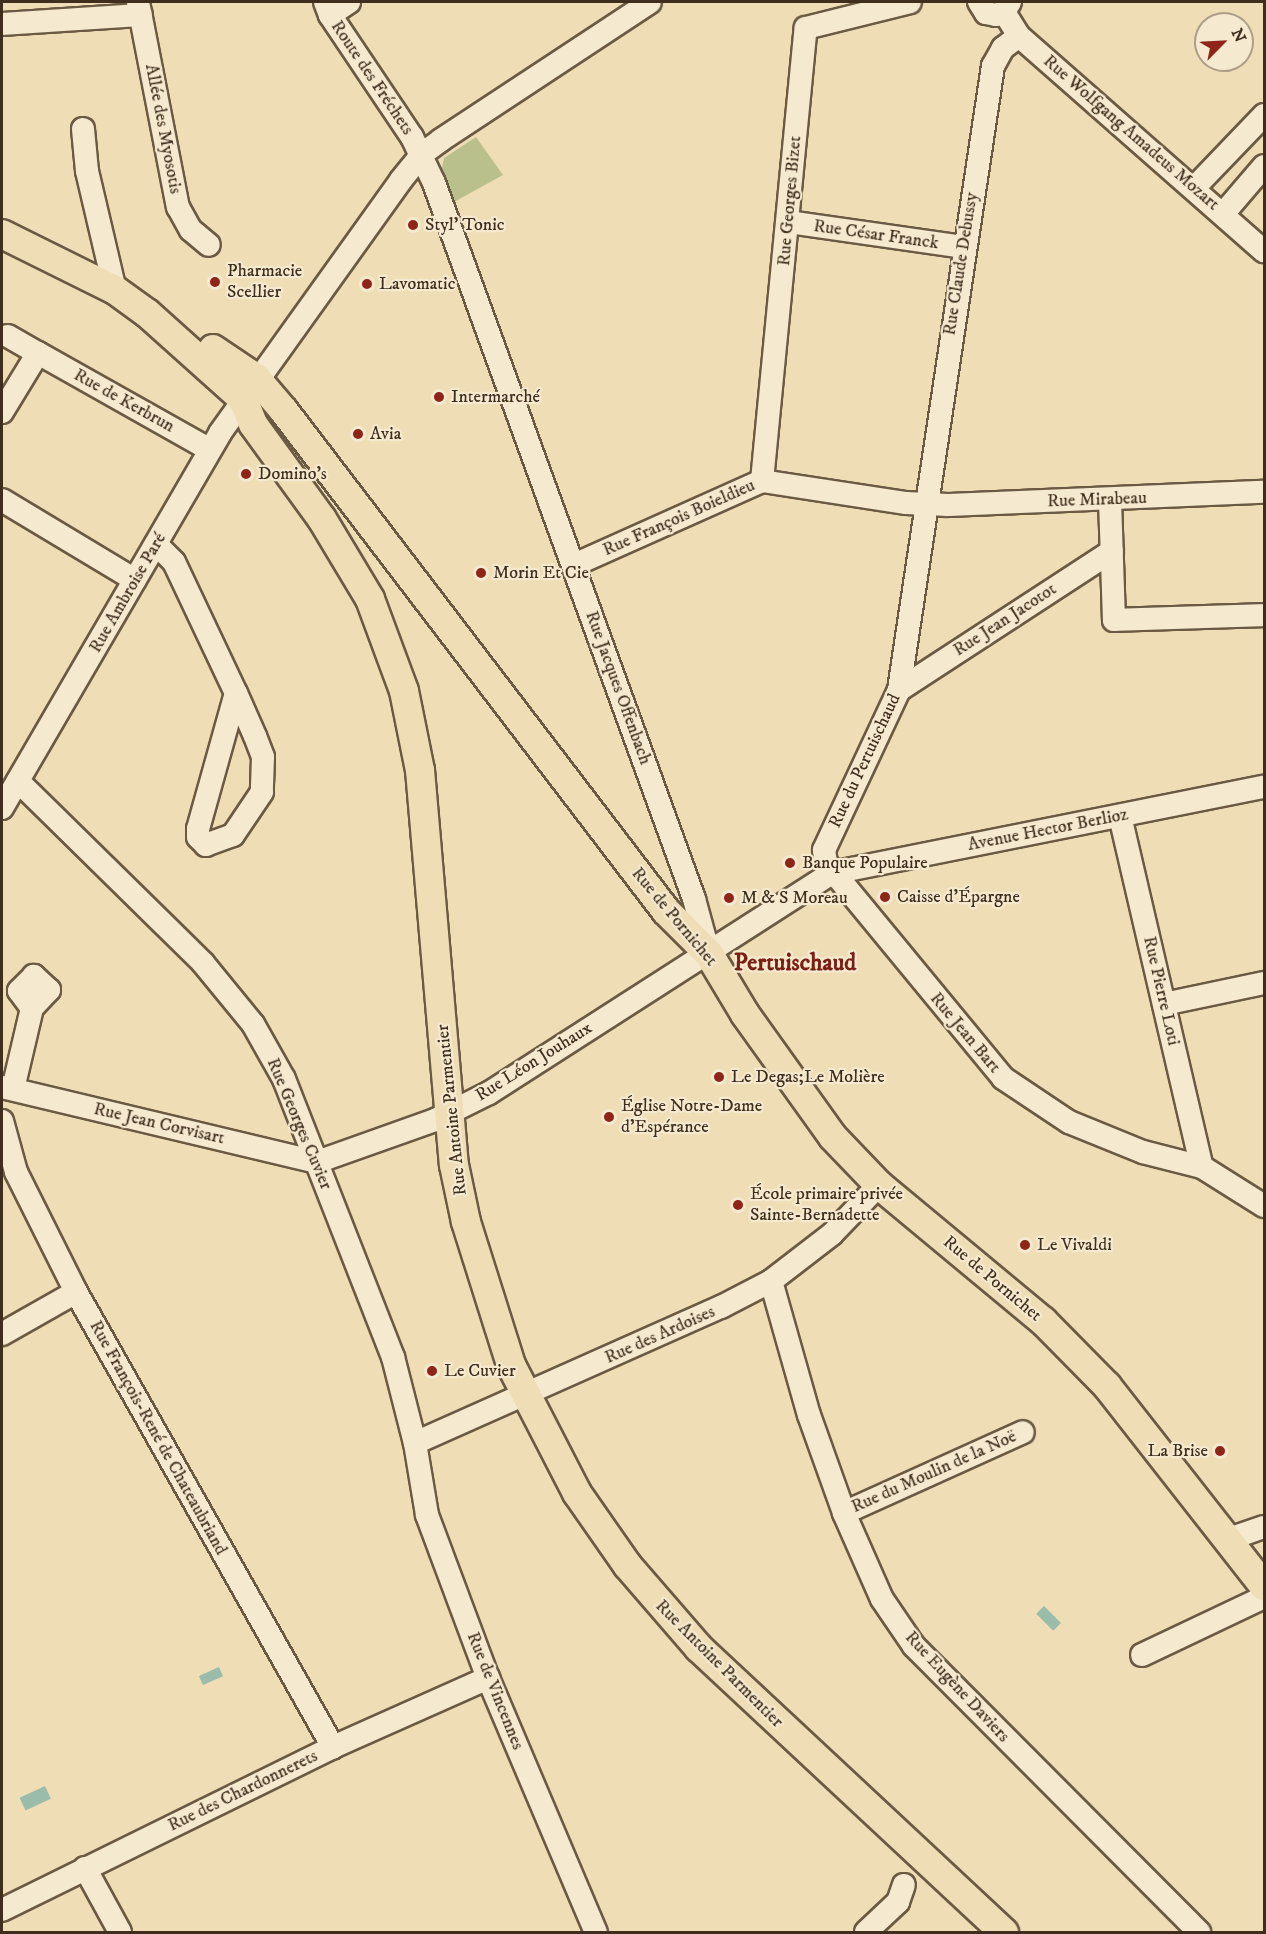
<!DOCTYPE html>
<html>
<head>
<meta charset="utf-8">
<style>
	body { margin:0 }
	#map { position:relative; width:1266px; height:1934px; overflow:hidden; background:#efddb5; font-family:"IM FELL DW Pica",serif }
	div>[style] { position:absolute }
	.green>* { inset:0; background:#bac08c }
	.water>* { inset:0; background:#9abcab; transform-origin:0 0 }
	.roads { filter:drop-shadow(2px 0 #6b5a43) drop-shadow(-2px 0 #6b5a43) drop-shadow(0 2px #6b5a43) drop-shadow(0 -2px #6b5a43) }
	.minor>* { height:22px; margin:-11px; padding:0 11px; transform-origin:11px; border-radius:11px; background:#f5e9cf }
	.major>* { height:28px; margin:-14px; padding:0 14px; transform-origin:14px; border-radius:14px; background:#efddb5 }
	.dots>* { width:16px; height:16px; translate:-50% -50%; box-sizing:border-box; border:3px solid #f5e9cf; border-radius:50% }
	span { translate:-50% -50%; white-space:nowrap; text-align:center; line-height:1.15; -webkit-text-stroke:4.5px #f5e9cf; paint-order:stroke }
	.street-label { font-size:18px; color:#3f2e1d }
	.poi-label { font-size:18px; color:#3f2e1d }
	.left { translate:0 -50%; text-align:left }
	.right { translate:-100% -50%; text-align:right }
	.district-label { font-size:24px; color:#7a1f14; font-weight:700 }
	.frame { position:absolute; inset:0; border:3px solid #3f2e1d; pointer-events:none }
	.north { position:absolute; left:1194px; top:12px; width:60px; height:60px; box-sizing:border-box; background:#f5e9cf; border:2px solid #ac9e88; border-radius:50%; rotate:66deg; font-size:16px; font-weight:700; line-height:24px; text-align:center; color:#3f2e1d }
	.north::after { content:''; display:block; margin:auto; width:21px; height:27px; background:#8f2418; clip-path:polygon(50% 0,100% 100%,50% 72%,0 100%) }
</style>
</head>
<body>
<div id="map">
	<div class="green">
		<i style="clip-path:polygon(476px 137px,503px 175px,454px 202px,442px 168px,444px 158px)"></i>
	</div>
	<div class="water">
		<i style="left:1044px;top:1606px;width:24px;height:11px;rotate:45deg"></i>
		<i style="left:219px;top:1667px;width:10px;height:22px;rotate:66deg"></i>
		<i style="left:45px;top:1786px;width:14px;height:28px;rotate:65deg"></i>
	</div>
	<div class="roads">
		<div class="minor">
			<i style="left:138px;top:2px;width:209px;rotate:79deg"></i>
			<i style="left:178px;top:207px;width:26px;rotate:61deg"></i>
			<i style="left:191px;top:230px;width:23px;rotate:40deg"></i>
			<i style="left:325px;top:2px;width:14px;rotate:69deg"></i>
			<i style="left:330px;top:15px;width:147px;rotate:56.1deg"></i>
			<i style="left:412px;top:137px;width:51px;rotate:64.4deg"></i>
			<i style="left:434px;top:183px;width:762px;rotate:70.04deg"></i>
			<i style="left:694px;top:899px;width:57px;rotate:74.7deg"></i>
			<i style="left:979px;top:2px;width:13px;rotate:58deg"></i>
			<i style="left:986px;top:13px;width:10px;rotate:11deg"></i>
			<i style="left:996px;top:15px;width:9px;rotate:-21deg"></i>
			<i style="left:1004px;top:12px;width:12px;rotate:-59deg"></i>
			<i style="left:1004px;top:12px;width:28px;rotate:58deg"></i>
			<i style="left:1019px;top:36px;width:326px;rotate:41.3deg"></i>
			<i style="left:330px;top:15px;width:23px;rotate:-34deg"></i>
			<i style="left:2px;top:24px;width:139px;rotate:-3.7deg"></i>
			<i style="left:1019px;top:36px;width:20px;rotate:143deg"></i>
			<i style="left:1003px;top:48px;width:21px;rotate:119deg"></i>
			<i style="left:993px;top:66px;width:631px;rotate:98.57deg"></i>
			<i style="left:899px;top:690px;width:177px;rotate:115.1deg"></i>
			<i style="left:824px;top:850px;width:13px;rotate:81deg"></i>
			<i style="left:826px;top:863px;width:278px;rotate:50.5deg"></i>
			<i style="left:1003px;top:1078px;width:79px;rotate:33.7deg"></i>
			<i style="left:1069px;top:1122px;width:80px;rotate:22.1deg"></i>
			<i style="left:1143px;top:1152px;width:61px;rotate:14.3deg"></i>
			<i style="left:1202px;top:1167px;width:73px;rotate:32.2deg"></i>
			<i style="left:83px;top:129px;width:42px;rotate:84.6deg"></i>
			<i style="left:87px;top:171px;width:114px;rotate:76.8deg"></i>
			<i style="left:1194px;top:188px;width:101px;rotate:-46.2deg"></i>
			<i style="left:1223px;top:214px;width:63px;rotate:-49.5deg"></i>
			<i style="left:788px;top:222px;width:178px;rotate:8.1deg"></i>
			<i style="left:8px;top:336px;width:34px;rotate:30deg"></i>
			<i style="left:2px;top:412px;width:69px;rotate:-58.6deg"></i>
			<i style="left:38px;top:353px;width:197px;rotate:29.4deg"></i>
			<i style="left:762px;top:481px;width:455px;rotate:-84.5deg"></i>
			<i style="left:806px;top:28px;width:107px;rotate:-14deg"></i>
			<i style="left:2px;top:500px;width:155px;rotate:31deg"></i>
			<i style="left:1110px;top:500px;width:120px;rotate:88.1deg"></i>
			<i style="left:1114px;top:620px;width:150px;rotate:-1.9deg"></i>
			<i style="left:156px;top:544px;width:25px;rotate:45deg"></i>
			<i style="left:174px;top:562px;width:145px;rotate:64.7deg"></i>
			<i style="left:236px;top:693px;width:47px;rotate:66.2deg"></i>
			<i style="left:255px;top:736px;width:22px;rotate:69deg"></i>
			<i style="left:263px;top:757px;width:35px;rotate:92deg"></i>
			<i style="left:262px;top:792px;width:52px;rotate:124deg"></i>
			<i style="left:233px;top:835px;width:29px;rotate:160deg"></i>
			<i style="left:206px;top:845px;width:11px;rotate:-135deg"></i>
			<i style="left:198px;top:837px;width:8px;rotate:-90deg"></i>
			<i style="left:198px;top:829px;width:141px;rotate:-74.4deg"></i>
			<i style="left:574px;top:565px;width:206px;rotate:-24.1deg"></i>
			<i style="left:762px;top:481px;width:146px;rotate:8.7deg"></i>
			<i style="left:906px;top:503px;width:42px;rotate:2.7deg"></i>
			<i style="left:948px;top:505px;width:316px;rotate:-2.4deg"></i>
			<i style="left:899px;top:690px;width:254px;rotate:-33.1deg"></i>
			<i style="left:18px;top:781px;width:260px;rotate:44.5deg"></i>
			<i style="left:203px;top:963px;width:79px;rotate:50.7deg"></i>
			<i style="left:253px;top:1024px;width:63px;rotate:60.6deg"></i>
			<i style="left:284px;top:1079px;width:299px;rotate:68.6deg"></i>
			<i style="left:393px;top:1357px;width:89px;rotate:75.7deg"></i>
			<i style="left:415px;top:1443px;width:73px;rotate:80.5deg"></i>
			<i style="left:427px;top:1515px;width:174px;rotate:69.5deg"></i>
			<i style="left:488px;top:1678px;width:276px;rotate:67deg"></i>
			<i style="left:2px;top:808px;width:434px;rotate:-59.8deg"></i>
			<i style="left:220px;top:433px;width:311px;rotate:-54.4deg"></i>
			<i style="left:401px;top:180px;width:33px;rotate:-51deg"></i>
			<i style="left:422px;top:154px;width:24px;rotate:-36deg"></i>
			<i style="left:441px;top:140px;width:250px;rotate:-33.4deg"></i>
			<i style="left:1120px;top:816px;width:360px;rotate:76.9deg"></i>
			<i style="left:1164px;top:1004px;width:102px;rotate:-11.9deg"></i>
			<i style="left:2px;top:1087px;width:324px;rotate:13.4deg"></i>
			<i style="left:317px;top:1162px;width:125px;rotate:-19.6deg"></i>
			<i style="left:435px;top:1120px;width:60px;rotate:-26.6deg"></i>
			<i style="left:489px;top:1093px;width:407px;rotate:-32.7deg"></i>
			<i style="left:832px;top:873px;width:440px;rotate:-11.3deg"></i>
			<i style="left:13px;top:1089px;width:83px;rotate:-76.8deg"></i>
			<i style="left:32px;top:1008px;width:25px;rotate:-47deg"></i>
			<i style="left:49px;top:990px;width:21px;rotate:-137deg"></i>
			<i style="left:34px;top:976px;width:21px;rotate:135deg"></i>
			<i style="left:19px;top:991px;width:21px;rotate:53deg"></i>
			<i style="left:2px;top:1121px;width:53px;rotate:74.6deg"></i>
			<i style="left:16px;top:1172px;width:134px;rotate:63.4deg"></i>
			<i style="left:76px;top:1292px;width:523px;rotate:60.54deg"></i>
			<i style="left:771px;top:1281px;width:139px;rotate:74.2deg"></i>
			<i style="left:809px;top:1415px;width:104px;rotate:70.3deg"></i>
			<i style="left:844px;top:1513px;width:94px;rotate:66.2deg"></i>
			<i style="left:882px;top:1599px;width:57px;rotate:55.8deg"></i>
			<i style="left:914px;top:1646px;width:404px;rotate:45.1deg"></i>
			<i style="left:2px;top:1334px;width:85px;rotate:-29.6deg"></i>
			<i style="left:415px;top:1443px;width:335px;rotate:-24deg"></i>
			<i style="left:721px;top:1307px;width:56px;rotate:-27.5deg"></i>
			<i style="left:771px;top:1281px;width:77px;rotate:-37.6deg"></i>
			<i style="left:832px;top:1234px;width:68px;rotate:-46.2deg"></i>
			<i style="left:844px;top:1513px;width:196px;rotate:-24.3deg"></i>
			<i style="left:1229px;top:1539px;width:37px;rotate:-19deg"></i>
			<i style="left:1142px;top:1655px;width:135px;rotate:-25.4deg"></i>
			<i style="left:85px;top:1868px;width:73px;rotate:61.3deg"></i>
			<i style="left:2px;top:1910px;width:369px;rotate:-26.2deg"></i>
			<i style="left:333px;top:1747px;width:170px;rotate:-24deg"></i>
			<i style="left:866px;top:1932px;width:44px;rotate:-43.2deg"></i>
			<i style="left:898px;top:1902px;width:18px;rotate:-71deg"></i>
		</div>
		<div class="major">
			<i style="left:2px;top:234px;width:126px;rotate:26.4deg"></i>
			<i style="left:115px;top:290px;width:39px;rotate:36deg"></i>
			<i style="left:147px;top:313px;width:129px;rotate:41.9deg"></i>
			<i style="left:243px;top:399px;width:27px;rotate:68deg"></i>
			<i style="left:253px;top:424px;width:117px;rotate:54deg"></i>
			<i style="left:322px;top:519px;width:93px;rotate:59deg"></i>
			<i style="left:370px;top:599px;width:98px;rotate:69.7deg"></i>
			<i style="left:404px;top:691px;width:81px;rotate:78.6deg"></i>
			<i style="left:420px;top:770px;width:396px;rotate:85.1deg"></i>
			<i style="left:454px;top:1165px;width:58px;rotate:78.1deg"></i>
			<i style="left:466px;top:1222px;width:150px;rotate:72.5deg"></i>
			<i style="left:511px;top:1365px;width:144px;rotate:62.7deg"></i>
			<i style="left:577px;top:1493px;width:89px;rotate:55.1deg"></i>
			<i style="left:628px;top:1566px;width:108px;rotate:49.1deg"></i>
			<i style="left:699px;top:1648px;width:417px;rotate:43deg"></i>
			<i style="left:213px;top:349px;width:52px;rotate:34deg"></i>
			<i style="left:256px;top:378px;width:43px;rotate:49.7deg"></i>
			<i style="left:284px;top:411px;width:629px;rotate:52.62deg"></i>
			<i style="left:666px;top:911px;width:61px;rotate:45deg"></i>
			<i style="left:709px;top:954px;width:70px;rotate:59deg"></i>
			<i style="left:745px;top:1014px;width:151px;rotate:54.4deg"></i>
			<i style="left:833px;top:1137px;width:66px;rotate:46.2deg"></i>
			<i style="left:879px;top:1185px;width:213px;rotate:39.7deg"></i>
			<i style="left:1043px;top:1321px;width:91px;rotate:45.4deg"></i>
			<i style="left:1107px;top:1386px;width:254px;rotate:51.9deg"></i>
		</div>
	</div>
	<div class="dots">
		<i style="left:413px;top:225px;background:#8f2418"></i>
		<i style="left:215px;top:282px;background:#8f2418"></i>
		<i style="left:367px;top:284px;background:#8f2418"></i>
		<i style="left:439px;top:397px;background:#8f2418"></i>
		<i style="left:358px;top:434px;background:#8f2418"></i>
		<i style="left:246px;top:474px;background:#8f2418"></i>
		<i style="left:481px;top:573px;background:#8f2418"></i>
		<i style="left:790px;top:863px;background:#8f2418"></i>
		<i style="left:885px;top:897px;background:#8f2418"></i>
		<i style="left:729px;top:898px;background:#8f2418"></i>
		<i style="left:719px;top:1077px;background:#8f2418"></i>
		<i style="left:609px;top:1117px;background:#8f2418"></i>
		<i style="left:738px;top:1205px;background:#8f2418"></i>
		<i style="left:1025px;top:1245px;background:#8f2418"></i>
		<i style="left:432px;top:1371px;background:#8f2418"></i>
		<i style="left:1220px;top:1451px;background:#8f2418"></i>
	</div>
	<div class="street-label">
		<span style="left:372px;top:78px;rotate:56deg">Route des Fréchets</span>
		<span style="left:163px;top:129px;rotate:79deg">Allée des Myosotis</span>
		<span style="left:1131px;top:133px;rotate:41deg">Rue Wolfgang Amadeus Mozart</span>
		<span style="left:790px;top:201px;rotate:-85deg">Rue Georges Bizet</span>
		<span style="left:876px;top:235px;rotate:8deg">Rue César Franck</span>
		<span style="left:961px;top:264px;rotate:-81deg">Rue Claude Debussy</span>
		<span style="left:124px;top:401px;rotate:29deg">Rue de Kerbrun</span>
		<span style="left:1097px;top:500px;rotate:-2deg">Rue Mirabeau</span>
		<span style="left:679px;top:518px;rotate:-24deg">Rue François Boieldieu</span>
		<span style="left:128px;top:593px;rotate:-60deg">Rue Ambroise Paré</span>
		<span style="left:1005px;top:620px;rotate:-33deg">Rue Jean Jacotot</span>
		<span style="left:618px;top:688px;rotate:70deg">Rue Jacques Offenbach</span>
		<span style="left:865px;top:761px;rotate:-65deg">Rue du Pertuischaud</span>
		<span style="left:1048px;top:830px;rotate:-11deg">Avenue Hector Berlioz</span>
		<span style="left:674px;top:917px;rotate:50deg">Rue de Pornichet</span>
		<span style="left:1161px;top:991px;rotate:77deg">Rue Pierre Loti</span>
		<span style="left:965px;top:1033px;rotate:50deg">Rue Jean Bart</span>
		<span style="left:534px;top:1062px;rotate:-32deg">Rue Léon Jouhaux</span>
		<span style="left:452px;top:1110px;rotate:-96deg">Rue Antoine Parmentier</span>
		<span style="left:159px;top:1124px;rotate:13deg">Rue Jean Corvisart</span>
		<span style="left:299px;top:1124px;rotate:67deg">Rue Georges Cuvier</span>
		<span style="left:992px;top:1279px;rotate:40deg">Rue de Pornichet</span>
		<span style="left:660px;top:1335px;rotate:-24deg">Rue des Ardoises</span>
		<span style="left:158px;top:1438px;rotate:61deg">Rue François-René de Chateaubriand</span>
		<span style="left:934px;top:1472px;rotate:-24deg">Rue du Moulin de la Noë</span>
		<span style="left:719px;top:1664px;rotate:45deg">Rue Antoine Parmentier</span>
		<span style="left:957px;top:1687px;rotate:47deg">Rue Eugène Daviers</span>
		<span style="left:495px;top:1691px;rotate:68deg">Rue de Vincennes</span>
		<span style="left:243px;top:1791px;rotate:-26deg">Rue des Chardonnerets</span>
	</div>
	<div class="poi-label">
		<span class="left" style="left:425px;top:225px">Styl' Tonic</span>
		<span class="left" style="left:227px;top:282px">Pharmacie<br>Scellier</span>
		<span class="left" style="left:379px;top:284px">Lavomatic</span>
		<span class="left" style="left:451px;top:397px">Intermarché</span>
		<span class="left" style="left:370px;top:434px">Avia</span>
		<span class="left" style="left:258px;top:474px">Domino's</span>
		<span class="left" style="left:493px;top:573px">Morin Et Cie</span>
		<span class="left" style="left:802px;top:863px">Banque Populaire</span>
		<span class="left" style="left:897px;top:897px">Caisse d'Épargne</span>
		<span class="left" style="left:741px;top:898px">M &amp; S Moreau</span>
		<span class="left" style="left:731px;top:1077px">Le Degas;Le Molière</span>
		<span class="left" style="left:621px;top:1117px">Église Notre-Dame<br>d'Espérance</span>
		<span class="left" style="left:750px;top:1205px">École primaire privée<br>Sainte-Bernadette</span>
		<span class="left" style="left:1037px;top:1245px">Le Vivaldi</span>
		<span class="left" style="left:444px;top:1371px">Le Cuvier</span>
		<span class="right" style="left:1208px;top:1451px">La Brise</span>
	</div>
	<div class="district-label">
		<span style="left:795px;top:964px">Pertuischaud</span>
	</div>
	<div class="frame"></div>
	<div class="north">N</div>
</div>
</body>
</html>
